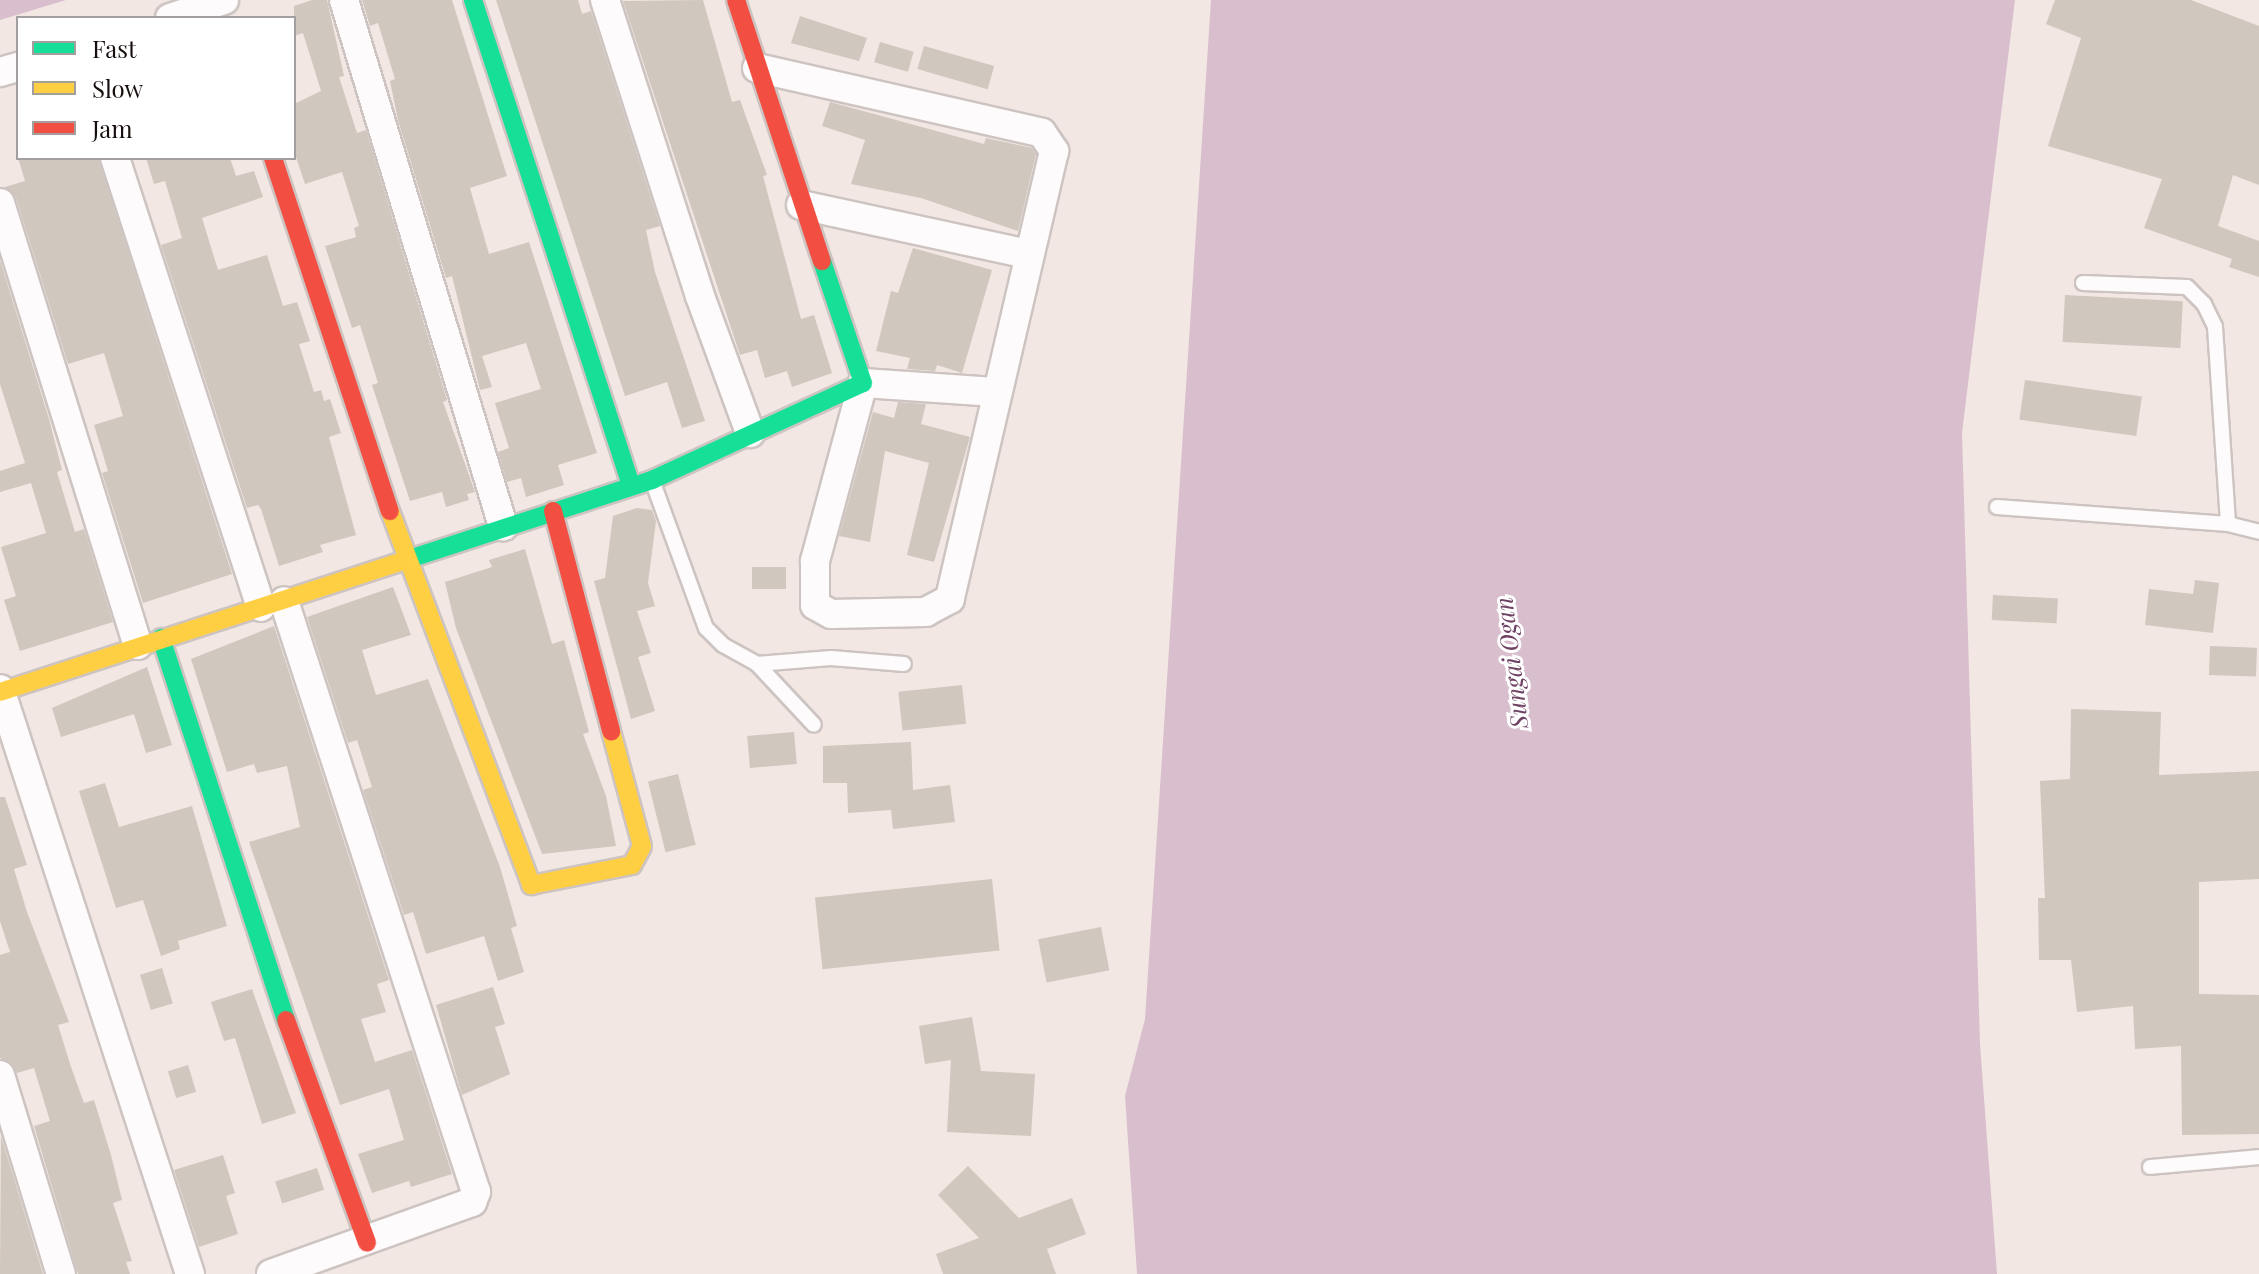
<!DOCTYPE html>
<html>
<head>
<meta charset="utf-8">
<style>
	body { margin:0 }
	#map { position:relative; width:2259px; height:1274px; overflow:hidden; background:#f2e7e3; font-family:"Playfair Display",serif }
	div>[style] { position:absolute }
	.water>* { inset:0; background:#d9becd }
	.building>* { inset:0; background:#d0c7bf; transform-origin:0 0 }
	.roads { filter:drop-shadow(2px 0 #cdc4c1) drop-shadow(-2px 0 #cdc4c1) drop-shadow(0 2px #cdc4c1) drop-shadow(0 -2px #cdc4c1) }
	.lane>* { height:14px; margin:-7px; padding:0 7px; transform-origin:7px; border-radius:7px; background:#fdfbfb }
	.street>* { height:28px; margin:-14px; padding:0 14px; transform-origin:14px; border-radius:14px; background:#fdfbfb }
	.fast>* { height:18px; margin:-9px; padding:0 9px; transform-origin:9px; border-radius:9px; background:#16e098 }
	.slow>* { height:18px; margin:-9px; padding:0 9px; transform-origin:9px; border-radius:9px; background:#ffcf43 }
	.jam>* { height:18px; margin:-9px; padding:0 9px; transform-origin:9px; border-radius:9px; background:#f24e42 }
	span { translate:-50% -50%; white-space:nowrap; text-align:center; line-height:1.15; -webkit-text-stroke:6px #fff; paint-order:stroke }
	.water-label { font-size:24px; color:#6f4162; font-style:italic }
	.legend { position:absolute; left:16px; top:16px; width:280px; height:144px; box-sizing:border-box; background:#fff; border:2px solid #a29f9e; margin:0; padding:10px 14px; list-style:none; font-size:24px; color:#160f0d }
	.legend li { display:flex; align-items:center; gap:16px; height:40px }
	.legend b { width:40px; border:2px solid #a29f9e }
</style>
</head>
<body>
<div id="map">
	<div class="water">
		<i style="clip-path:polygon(0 0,66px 0,0 20px)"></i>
		<i style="clip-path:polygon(1211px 0,2015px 0,1962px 433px,1980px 1044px,1997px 1274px,1137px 1274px,1125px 1096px,1145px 1019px)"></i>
	</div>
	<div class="building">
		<i style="clip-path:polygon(312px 0,327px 0,344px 76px,339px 77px,357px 133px,366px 130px,447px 400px,443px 402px,475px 492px,467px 494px,469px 500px,446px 507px,442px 492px,410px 501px,372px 385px,378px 383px,360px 325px,352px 328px,325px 246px,356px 237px,354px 228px,359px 226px,342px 172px,305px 184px,294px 151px,294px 104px,321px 91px,303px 33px,294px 36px,294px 6px)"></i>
		<i style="clip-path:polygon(362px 0,452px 0,507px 176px,470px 188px,489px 254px,529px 242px,597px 453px,558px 465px,564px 485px,526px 497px,521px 478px,507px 482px,498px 452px,509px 448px,495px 403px,541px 389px,526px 343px,482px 356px,492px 387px,480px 390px,452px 276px,446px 278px,398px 120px,390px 81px,395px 79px,378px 23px,370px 26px)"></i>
		<i style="clip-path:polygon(496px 0,578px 0,582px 14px,591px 11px,660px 226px,646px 230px,655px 272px,705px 421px,682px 428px,667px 382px,625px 396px)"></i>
		<i style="clip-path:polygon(703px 0,732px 102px,740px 100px,767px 175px,763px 176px,801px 319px,814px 315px,832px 373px,792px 387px,787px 371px,765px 378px,757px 350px,740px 355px,623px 1px)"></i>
		<i style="clip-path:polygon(2055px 0,2191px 0,2259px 26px,2259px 185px,2233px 175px,2218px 226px,2259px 241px,2259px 277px,2229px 267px,2232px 259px,2144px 228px,2162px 179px,2048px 146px,2081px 38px,2046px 24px)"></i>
		<i style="clip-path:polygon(800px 16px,867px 38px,859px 61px,791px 43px)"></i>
		<i style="left:880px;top:42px;width:35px;height:21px;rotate:16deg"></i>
		<i style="left:924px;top:46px;width:73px;height:24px;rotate:16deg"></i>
		<i style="clip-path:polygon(830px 102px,984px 144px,986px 138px,1032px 148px,1036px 154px,1018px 231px,921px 198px,851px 184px,865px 140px,822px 126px)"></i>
		<i style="clip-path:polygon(18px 158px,98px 158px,232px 574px,143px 603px,102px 473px,108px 471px,94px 425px,123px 416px,104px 353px,68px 364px,16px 198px,5px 187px,25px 181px)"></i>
		<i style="clip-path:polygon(146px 158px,230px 158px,236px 176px,254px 171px,263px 197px,202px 218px,218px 270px,267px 255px,283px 306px,297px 302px,310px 341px,299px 344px,314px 392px,321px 390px,324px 401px,330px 399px,341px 433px,329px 437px,356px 535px,320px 545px,323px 552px,279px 566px,261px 509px,258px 505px,247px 508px,161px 245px,182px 238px,165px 181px,154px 184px)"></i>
		<i style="clip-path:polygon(913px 248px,992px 270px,962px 373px,937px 365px,935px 371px,907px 369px,910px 358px,876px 351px,891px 291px,898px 293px)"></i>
		<i style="clip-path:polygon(0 260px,49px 419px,62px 470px,57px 472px,75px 532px,84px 529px,113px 622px,20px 651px,4px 600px,16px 596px,1px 547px,46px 533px,31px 483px,0 492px,0 471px,25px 463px,0 384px)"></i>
		<i style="left:2065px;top:295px;width:118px;height:47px;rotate:3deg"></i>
		<i style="left:2025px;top:380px;width:118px;height:40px;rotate:8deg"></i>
		<i style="clip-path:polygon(898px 402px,926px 404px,921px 424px,970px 437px,934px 562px,907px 555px,929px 463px,885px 451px,870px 542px,839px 536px,873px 412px,894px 418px)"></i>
		<i style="clip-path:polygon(637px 508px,652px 510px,656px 521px,648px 583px,655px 606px,637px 611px,651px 653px,638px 657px,655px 711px,631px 719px,594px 581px,605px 578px,613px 516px)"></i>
		<i style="clip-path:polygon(525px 549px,552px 644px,564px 640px,589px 732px,583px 734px,606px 796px,616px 846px,542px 854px,456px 628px,445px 582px,492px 567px,489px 560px)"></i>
		<i style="left:752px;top:567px;width:34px;height:22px"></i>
		<i style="clip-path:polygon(2195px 580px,2219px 583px,2213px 633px,2145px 625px,2149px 589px,2193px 594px)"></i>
		<i style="clip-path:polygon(393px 587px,411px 635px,362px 650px,376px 695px,428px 679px,500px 867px,517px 926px,511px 928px,524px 972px,498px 981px,484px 936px,426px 954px,413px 912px,404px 915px,363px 790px,372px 787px,357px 740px,348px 743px,307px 617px)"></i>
		<i style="left:1993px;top:595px;width:65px;height:25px;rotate:3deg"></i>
		<i style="clip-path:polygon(274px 626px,389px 980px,377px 984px,386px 1012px,361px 1019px,375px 1062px,412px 1050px,452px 1174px,411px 1187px,409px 1181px,372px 1193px,358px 1154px,404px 1140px,389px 1089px,340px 1105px,249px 842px,300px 827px,287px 766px,257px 773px,254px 764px,227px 772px,191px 659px)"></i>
		<i style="left:2210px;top:646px;width:47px;height:29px;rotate:2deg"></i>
		<i style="clip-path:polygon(147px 667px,172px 745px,146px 753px,134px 714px,61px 737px,52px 708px)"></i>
		<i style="left:962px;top:685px;width:39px;height:64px;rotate:84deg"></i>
		<i style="clip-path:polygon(2071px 709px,2161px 712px,2159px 775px,2259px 771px,2259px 879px,2199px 882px,2199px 994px,2259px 995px,2259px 1134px,2182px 1135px,2181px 1046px,2135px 1049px,2133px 1006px,2077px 1012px,2071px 960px,2039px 960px,2038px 898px,2045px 898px,2040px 781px,2070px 779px)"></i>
		<i style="left:794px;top:732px;width:32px;height:47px;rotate:85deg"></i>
		<i style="clip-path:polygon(911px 742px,913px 790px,950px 785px,955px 822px,893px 829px,891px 810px,848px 813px,847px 783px,823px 783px,823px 746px)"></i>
		<i style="left:678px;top:774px;width:73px;height:31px;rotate:76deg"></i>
		<i style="clip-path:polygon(105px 783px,119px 827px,192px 806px,227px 926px,178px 941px,180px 949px,161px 956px,143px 900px,116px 908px,79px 791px)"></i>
		<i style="clip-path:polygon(0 797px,5px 797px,27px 865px,14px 869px,27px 912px,69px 1022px,58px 1025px,71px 1067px,84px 1103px,94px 1100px,111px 1155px,122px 1200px,113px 1203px,132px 1261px,126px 1262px,130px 1274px,78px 1274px,34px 1126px,50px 1121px,34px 1068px,17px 1073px,11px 1062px,0 1058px,0 955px,10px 952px,0 921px)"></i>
		<i style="left:992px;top:879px;width:72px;height:178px;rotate:84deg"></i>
		<i style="left:1101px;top:927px;width:44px;height:64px;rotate:79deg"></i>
		<i style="left:162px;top:968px;width:37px;height:23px;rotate:73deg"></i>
		<i style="clip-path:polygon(493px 987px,505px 1024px,495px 1027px,510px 1074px,462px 1095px,436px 1005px)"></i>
		<i style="clip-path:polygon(252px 989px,296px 1113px,262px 1124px,235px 1038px,224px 1041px,211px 1002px)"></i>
		<i style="clip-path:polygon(972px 1017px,981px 1071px,1035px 1074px,1031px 1136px,947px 1132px,951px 1060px,925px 1064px,919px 1026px)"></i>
		<i style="left:188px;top:1065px;width:28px;height:21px;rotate:73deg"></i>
		<i style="clip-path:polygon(1px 1136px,43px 1274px,0 1274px)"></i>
		<i style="clip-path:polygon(223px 1155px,235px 1193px,226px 1196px,238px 1234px,199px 1247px,174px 1170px)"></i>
		<i style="clip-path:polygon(968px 1166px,1019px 1218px,1072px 1198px,1086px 1234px,1047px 1249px,1056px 1274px,943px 1274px,936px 1254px,979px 1238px,938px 1195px)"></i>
		<i style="left:317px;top:1168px;width:23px;height:44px;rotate:72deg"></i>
	</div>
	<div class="roads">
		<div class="lane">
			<i style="left:2083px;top:283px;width:104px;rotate:2.2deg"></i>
			<i style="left:2187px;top:287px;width:24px;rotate:45deg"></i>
			<i style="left:2204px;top:304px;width:25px;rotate:64deg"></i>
			<i style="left:2215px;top:327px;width:197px;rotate:86.2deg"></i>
			<i style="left:2228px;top:524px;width:32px;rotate:14deg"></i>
			<i style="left:652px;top:480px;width:158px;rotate:70deg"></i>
			<i style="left:706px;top:628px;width:24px;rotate:45deg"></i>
			<i style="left:723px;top:645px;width:39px;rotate:29deg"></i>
			<i style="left:757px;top:664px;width:74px;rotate:-4.6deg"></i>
			<i style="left:831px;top:658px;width:73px;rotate:4.7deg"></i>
			<i style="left:1997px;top:507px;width:232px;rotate:4.2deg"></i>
			<i style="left:757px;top:664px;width:83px;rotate:46.9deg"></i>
			<i style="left:2150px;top:1167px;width:109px;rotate:-5.2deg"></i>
		</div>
		<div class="street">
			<i style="left:344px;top:0;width:550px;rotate:73.18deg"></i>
			<i style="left:605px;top:0;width:311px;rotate:72.2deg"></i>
			<i style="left:700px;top:296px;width:146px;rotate:69.9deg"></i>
			<i style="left:170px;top:18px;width:57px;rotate:-18.4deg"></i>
			<i style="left:757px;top:68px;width:292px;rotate:12.8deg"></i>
			<i style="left:1042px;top:133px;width:22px;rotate:56deg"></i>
			<i style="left:1054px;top:151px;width:460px;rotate:103.1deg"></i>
			<i style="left:950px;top:599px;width:27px;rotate:152deg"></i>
			<i style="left:926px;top:612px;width:95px;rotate:178.8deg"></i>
			<i style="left:831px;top:614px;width:18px;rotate:-151deg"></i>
			<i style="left:815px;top:605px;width:44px;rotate:-90deg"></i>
			<i style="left:815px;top:561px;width:184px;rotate:-74.9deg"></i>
			<i style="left:863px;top:383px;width:133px;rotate:3.9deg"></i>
			<i style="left:0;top:72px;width:19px;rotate:-16deg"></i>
			<i style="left:115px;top:158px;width:472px;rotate:72deg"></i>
			<i style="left:0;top:203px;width:463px;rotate:72.7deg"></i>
			<i style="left:801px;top:205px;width:231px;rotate:12.2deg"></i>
			<i style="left:0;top:689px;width:615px;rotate:72.01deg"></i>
			<i style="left:0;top:1075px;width:208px;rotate:73deg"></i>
			<i style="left:271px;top:1274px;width:214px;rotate:-19.7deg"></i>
			<i style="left:472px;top:1202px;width:11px;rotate:-68deg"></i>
			<i style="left:476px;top:1192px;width:621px;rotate:-108deg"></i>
		</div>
		<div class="fast">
			<i style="left:473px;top:0;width:510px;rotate:71.96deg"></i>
			<i style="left:406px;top:560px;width:259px;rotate:-18deg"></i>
			<i style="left:652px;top:480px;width:232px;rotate:-24.7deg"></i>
			<i style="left:863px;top:383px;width:129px;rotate:-108.6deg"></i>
			<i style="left:161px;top:638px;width:402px;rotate:71.9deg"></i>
		</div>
		<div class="slow">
			<i style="left:390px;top:511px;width:400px;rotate:69.3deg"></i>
			<i style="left:531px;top:885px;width:103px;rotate:-11.2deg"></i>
			<i style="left:632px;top:865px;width:21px;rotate:-62deg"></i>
			<i style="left:642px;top:846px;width:119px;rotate:-105.1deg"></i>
			<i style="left:0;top:692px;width:427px;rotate:-18deg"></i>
		</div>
		<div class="jam">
			<i style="left:736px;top:0;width:275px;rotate:71.8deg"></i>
			<i style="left:273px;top:158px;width:372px;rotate:71.7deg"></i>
			<i style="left:553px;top:511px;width:228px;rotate:75.2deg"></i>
			<i style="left:286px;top:1020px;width:237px;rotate:70deg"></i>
		</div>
	</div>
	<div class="water-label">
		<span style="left:1511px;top:663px;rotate:-97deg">Sungai Ogan</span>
	</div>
	<ul class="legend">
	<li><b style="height:10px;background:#16e098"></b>Fast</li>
	<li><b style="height:10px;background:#ffcf43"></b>Slow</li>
	<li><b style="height:10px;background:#f24e42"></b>Jam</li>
	</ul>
</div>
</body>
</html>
